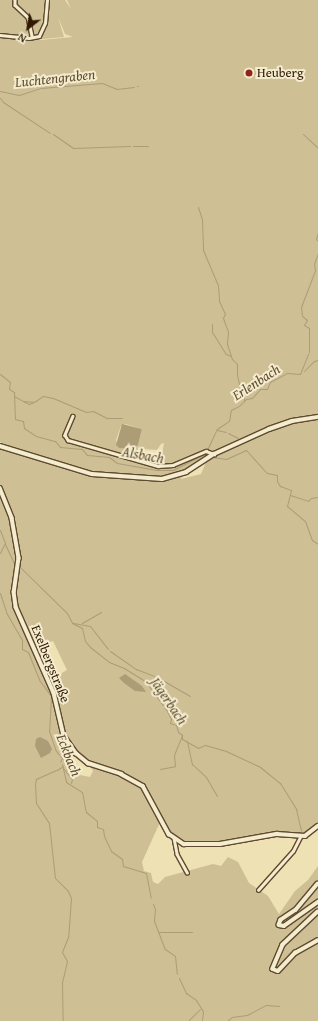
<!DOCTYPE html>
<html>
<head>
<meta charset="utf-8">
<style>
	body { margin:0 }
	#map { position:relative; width:318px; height:1021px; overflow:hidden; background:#eee1b3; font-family:"Gentium Book Plus",serif }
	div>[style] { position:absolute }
	.green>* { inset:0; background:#cebf95 }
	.water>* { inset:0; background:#ad9d77 }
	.stream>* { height:1px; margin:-0.5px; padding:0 0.5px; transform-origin:0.5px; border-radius:0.5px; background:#ad9d77 }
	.roads { filter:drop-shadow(1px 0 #604a2f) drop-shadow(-1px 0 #604a2f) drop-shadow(0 1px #604a2f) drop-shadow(0 -1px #604a2f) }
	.minor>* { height:2.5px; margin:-1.25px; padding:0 1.25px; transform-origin:1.25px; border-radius:1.25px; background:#f4ecce }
	.secondary>* { height:3.5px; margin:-1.75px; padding:0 1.75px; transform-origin:1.75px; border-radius:1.75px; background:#f4ecce }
	.dots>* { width:11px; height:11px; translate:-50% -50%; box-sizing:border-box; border:2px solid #f4ecce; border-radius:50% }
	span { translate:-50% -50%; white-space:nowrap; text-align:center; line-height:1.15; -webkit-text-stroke:4px #f4ecce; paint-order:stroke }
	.poi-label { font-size:13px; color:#301803 }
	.left { translate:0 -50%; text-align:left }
	.street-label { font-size:13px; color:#301803 }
	.water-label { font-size:14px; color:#624d31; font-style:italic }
	.north { position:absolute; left:8px; top:8px; width:40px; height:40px; -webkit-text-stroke:3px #f4ecce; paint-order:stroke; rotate:211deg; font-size:11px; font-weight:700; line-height:16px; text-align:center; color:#301803 }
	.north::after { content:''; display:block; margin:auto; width:14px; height:18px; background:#301803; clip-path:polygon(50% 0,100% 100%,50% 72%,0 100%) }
</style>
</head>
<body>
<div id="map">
	<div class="green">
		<i style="clip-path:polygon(0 0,14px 0,14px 6px,27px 19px,30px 37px,0 34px)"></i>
		<i style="clip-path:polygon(evenodd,16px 0,45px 0,44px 16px,47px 0,65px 0,71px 9px,67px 0,318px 0,318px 828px,305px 839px,277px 836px,223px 845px,190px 847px,172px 840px,161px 820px,142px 862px,144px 871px,151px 873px,153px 882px,158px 884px,165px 877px,213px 864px,221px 866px,228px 857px,238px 862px,249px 883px,268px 896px,279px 914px,295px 891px,308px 880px,318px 866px,318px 1021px,0 1021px,0 448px,5px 449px,7px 445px,0 442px,0 36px,41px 40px,73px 37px,65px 34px,58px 17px,64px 37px,42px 39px,39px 35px,34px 36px,29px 16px,16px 3px,16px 0,125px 424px,142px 429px,138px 445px,133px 450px,119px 448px,116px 440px,121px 426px,125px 424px,16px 0,164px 443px,160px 466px,139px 461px,142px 449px,157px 450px,161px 444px,164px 443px,16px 0,206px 462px,201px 474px,181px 479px,182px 476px,206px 462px,16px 0,53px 641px,67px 670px,55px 677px,50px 667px,46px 668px,36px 646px,53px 641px,16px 0,69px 748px,77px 758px,90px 766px,93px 771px,90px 777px,75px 774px,67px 751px,69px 748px)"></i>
	</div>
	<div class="water">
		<i style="clip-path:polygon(122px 424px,142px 429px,138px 445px,133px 450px,119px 448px,116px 445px)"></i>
		<i style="clip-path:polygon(125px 674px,142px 686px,146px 692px,135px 691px,124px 683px,119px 678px)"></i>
		<i style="clip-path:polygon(40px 737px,48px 741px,52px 749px,50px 753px,41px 758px,35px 746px,36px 739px)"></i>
	</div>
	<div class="stream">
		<i style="left:137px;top:86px;width:1px"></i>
		<i style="left:0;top:91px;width:19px;rotate:12deg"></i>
		<i style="left:19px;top:95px;width:23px;rotate:-18deg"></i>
		<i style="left:41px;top:88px;width:61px;rotate:-4.7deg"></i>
		<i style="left:102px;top:83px;width:16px;rotate:22deg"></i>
		<i style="left:117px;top:89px;width:17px;rotate:-7deg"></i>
		<i style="left:0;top:98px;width:5px;rotate:53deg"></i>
		<i style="left:3px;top:102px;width:56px;rotate:33.4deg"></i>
		<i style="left:53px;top:134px;width:24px;rotate:35deg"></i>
		<i style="left:73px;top:148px;width:57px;rotate:-2deg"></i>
		<i style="left:303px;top:134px;width:21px;rotate:43deg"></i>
		<i style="left:133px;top:146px;width:15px"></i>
		<i style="left:198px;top:207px;width:13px;rotate:72deg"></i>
		<i style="left:202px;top:219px;width:31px;rotate:88deg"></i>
		<i style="left:203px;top:250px;width:38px;rotate:67deg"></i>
		<i style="left:218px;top:285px;width:16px;rotate:86deg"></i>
		<i style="left:219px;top:301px;width:14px;rotate:65deg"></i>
		<i style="left:225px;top:314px;width:4px;rotate:117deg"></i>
		<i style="left:223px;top:318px;width:15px;rotate:70deg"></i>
		<i style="left:228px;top:332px;width:12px;rotate:95deg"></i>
		<i style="left:227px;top:344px;width:16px;rotate:72deg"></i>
		<i style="left:232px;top:359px;width:7px;rotate:45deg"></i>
		<i style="left:237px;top:364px;width:11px;rotate:90deg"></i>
		<i style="left:237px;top:375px;width:9px;rotate:77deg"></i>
		<i style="left:239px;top:384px;width:7px;rotate:45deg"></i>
		<i style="left:244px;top:389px;width:11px;rotate:90deg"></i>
		<i style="left:318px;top:224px;width:5px;rotate:90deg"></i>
		<i style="left:318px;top:232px;width:7px;rotate:106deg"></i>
		<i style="left:316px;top:239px;width:3px;rotate:45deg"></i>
		<i style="left:212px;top:324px;width:8px;rotate:90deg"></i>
		<i style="left:212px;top:332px;width:26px;rotate:58deg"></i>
		<i style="left:226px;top:354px;width:5px;rotate:22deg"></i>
		<i style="left:309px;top:352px;width:24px;rotate:-90deg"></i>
		<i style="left:309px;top:328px;width:6px;rotate:-149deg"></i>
		<i style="left:304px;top:325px;width:6px;rotate:-59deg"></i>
		<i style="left:307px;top:320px;width:6px;rotate:-141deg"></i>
		<i style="left:302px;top:316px;width:9px;rotate:-96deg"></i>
		<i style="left:301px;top:307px;width:40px;rotate:-69deg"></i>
		<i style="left:315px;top:270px;width:6px;rotate:-99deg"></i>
		<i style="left:314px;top:264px;width:12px;rotate:-70deg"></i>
		<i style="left:304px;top:371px;width:14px;rotate:-45deg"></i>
		<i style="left:314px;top:361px;width:4px;rotate:-14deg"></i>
		<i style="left:0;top:374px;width:13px;rotate:39deg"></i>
		<i style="left:10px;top:382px;width:7px;rotate:98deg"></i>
		<i style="left:9px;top:389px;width:6px;rotate:31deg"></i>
		<i style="left:14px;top:392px;width:27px;rotate:88deg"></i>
		<i style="left:15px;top:419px;width:8px;rotate:14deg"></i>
		<i style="left:23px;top:421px;width:7px;rotate:82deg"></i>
		<i style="left:24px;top:428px;width:14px;rotate:34deg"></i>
		<i style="left:36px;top:436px;width:20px;rotate:15deg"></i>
		<i style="left:55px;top:441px;width:8px;rotate:50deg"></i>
		<i style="left:60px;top:447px;width:22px;rotate:5deg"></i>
		<i style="left:82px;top:449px;width:8px;rotate:50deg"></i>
		<i style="left:87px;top:455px;width:22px;rotate:5deg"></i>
		<i style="left:109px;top:457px;width:10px;rotate:37deg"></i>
		<i style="left:117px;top:463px;width:40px;rotate:10deg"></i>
		<i style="left:156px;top:470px;width:17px"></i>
		<i style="left:173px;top:470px;width:34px;rotate:-27deg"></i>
		<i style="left:203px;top:455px;width:6px"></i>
		<i style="left:14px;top:396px;width:10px;rotate:29deg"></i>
		<i style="left:23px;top:401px;width:11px;rotate:5deg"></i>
		<i style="left:34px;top:402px;width:11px;rotate:-34deg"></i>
		<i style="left:43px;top:396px;width:10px;rotate:11deg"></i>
		<i style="left:53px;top:398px;width:36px;rotate:23deg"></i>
		<i style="left:86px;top:412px;width:7px;rotate:-8deg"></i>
		<i style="left:93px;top:411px;width:16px;rotate:27deg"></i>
		<i style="left:107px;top:418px;width:15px"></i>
		<i style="left:23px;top:401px;width:7px;rotate:27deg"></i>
		<i style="left:29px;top:404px;width:5px;rotate:-22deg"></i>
		<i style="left:217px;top:430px;width:9px;rotate:13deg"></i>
		<i style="left:228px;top:433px;width:11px;rotate:27deg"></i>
		<i style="left:207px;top:450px;width:23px;rotate:-65deg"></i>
		<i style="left:217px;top:429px;width:14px;rotate:-34deg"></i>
		<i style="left:229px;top:421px;width:11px;rotate:-80deg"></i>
		<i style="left:231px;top:410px;width:9px;rotate:-27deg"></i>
		<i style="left:239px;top:406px;width:10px;rotate:-45deg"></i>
		<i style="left:246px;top:399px;width:6px;rotate:-9deg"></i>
		<i style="left:252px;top:398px;width:12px;rotate:-48deg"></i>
		<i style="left:260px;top:389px;width:7px"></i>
		<i style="left:267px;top:389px;width:8px;rotate:-67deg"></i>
		<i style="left:270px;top:382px;width:19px;rotate:-28deg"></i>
		<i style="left:287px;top:373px;width:13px;rotate:4deg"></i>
		<i style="left:300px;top:374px;width:22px;rotate:-68deg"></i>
		<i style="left:212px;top:457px;width:14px;rotate:8deg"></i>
		<i style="left:226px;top:459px;width:22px;rotate:-24deg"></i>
		<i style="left:246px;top:450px;width:31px;rotate:48deg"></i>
		<i style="left:267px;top:473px;width:10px;rotate:11deg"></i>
		<i style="left:277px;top:475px;width:6px;rotate:90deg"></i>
		<i style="left:277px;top:481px;width:6px;rotate:59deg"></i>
		<i style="left:280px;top:486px;width:12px;rotate:20deg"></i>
		<i style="left:291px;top:490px;width:16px;rotate:104deg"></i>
		<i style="left:287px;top:506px;width:23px;rotate:40deg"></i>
		<i style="left:305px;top:521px;width:20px;rotate:70deg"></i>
		<i style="left:312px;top:540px;width:7px;rotate:34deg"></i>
		<i style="left:290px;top:495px;width:19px;rotate:18deg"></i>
		<i style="left:308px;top:501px;width:4px;rotate:-45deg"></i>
		<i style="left:311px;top:498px;width:7px;rotate:-8deg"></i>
		<i style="left:0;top:530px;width:14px;rotate:69deg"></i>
		<i style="left:5px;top:543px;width:11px;rotate:117deg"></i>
		<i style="left:5px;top:544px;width:21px;rotate:65deg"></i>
		<i style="left:21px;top:568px;width:64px;rotate:44.4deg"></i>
		<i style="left:67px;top:613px;width:11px;rotate:63deg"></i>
		<i style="left:72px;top:623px;width:11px;rotate:27deg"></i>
		<i style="left:82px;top:628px;width:13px;rotate:77deg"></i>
		<i style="left:85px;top:641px;width:8px;rotate:50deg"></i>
		<i style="left:90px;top:647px;width:24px;rotate:38deg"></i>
		<i style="left:109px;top:662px;width:16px;rotate:22deg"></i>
		<i style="left:124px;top:668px;width:26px;rotate:32deg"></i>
		<i style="left:146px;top:682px;width:36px;rotate:54deg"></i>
		<i style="left:167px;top:711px;width:9px;rotate:63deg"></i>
		<i style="left:171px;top:719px;width:4px;rotate:104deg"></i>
		<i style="left:170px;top:723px;width:6px;rotate:18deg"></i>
		<i style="left:176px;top:725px;width:7px;rotate:74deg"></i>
		<i style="left:178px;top:732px;width:5px;rotate:37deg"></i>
		<i style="left:182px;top:735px;width:4px;rotate:90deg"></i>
		<i style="left:182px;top:739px;width:18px;rotate:29deg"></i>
		<i style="left:198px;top:748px;width:8px;rotate:-23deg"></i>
		<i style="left:205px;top:745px;width:22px;rotate:16deg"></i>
		<i style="left:226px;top:751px;width:38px;rotate:25deg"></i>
		<i style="left:260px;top:767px;width:26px;rotate:39deg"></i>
		<i style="left:280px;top:783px;width:31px;rotate:58deg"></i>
		<i style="left:296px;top:809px;width:22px;rotate:77deg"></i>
		<i style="left:0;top:593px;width:22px;rotate:72deg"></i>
		<i style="left:7px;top:614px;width:30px;rotate:60deg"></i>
		<i style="left:22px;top:640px;width:9px;rotate:90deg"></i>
		<i style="left:22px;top:649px;width:7px;rotate:27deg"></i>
		<i style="left:28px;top:652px;width:31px;rotate:68deg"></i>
		<i style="left:40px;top:681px;width:19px;rotate:54deg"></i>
		<i style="left:51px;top:696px;width:35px;rotate:93deg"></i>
		<i style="left:49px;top:731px;width:21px;rotate:71deg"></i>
		<i style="left:56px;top:751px;width:9px;rotate:49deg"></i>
		<i style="left:62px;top:758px;width:4px;rotate:117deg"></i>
		<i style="left:73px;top:623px;width:17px;rotate:10deg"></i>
		<i style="left:90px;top:626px;width:29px;rotate:52deg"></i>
		<i style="left:82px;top:623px;width:22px;rotate:-30deg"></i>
		<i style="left:110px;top:651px;width:32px;rotate:35deg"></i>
		<i style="left:136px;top:669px;width:22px;rotate:21deg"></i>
		<i style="left:157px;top:677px;width:38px;rotate:30deg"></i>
		<i style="left:187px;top:741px;width:24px;rotate:78deg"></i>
		<i style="left:192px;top:764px;width:19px;rotate:43deg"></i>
		<i style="left:206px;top:777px;width:22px;rotate:60deg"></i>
		<i style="left:62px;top:764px;width:18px;rotate:77deg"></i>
		<i style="left:66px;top:782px;width:19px;rotate:32deg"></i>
		<i style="left:82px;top:792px;width:20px;rotate:79deg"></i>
		<i style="left:86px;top:812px;width:14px;rotate:39deg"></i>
		<i style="left:97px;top:821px;width:6px;rotate:90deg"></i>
		<i style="left:97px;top:827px;width:6px;rotate:18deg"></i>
		<i style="left:103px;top:829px;width:7px;rotate:82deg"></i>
		<i style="left:104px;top:836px;width:17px;rotate:65deg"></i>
		<i style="left:111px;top:851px;width:14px;rotate:36deg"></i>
		<i style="left:122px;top:859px;width:7px;rotate:82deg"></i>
		<i style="left:123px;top:866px;width:24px;rotate:17deg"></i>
		<i style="left:146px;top:873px;width:25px;rotate:79deg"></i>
		<i style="left:63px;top:768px;width:14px;rotate:51deg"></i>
		<i style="left:72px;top:779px;width:4px;rotate:104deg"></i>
		<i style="left:160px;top:769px;width:15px;rotate:-11deg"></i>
		<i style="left:175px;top:766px;width:11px;rotate:-95deg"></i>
		<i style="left:174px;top:755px;width:22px;rotate:-68deg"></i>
		<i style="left:56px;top:770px;width:22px;rotate:156deg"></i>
		<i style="left:36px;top:779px;width:5px;rotate:101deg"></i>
		<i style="left:35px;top:784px;width:19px;rotate:87deg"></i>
		<i style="left:36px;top:803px;width:24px;rotate:57deg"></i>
		<i style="left:49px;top:823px;width:55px;rotate:83.8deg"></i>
		<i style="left:55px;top:878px;width:18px;rotate:45deg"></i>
		<i style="left:68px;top:891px;width:8px;rotate:67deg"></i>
		<i style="left:71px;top:898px;width:39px;rotate:94deg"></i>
		<i style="left:68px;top:937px;width:16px;rotate:112deg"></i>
		<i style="left:62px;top:952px;width:10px;rotate:61deg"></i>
		<i style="left:67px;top:961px;width:22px;rotate:103deg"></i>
		<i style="left:62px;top:982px;width:39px;rotate:89deg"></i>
		<i style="left:57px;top:770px;width:7px;rotate:-34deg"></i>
		<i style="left:153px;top:904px;width:5px;rotate:68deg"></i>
		<i style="left:155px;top:909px;width:12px;rotate:95deg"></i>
		<i style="left:154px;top:921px;width:30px;rotate:69deg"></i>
		<i style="left:165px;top:949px;width:12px;rotate:35deg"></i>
		<i style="left:175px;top:956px;width:18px;rotate:84deg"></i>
		<i style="left:159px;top:932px;width:33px"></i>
		<i style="left:179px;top:978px;width:17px;rotate:65deg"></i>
		<i style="left:186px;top:993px;width:12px;rotate:35deg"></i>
		<i style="left:196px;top:1000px;width:13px;rotate:58deg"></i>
		<i style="left:203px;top:1011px;width:10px;rotate:96deg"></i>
		<i style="left:188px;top:1021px;width:17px;rotate:-45deg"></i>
		<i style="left:227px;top:1021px;width:6px;rotate:-39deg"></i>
		<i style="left:232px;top:1017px;width:15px;rotate:-8deg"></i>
		<i style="left:247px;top:1015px;width:21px;rotate:-28deg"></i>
		<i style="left:266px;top:1005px;width:13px;rotate:4deg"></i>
	</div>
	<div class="roads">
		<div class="minor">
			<i style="left:15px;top:0;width:5px;rotate:90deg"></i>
			<i style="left:15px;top:5px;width:18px;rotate:43deg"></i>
			<i style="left:28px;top:17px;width:19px;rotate:78deg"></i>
			<i style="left:0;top:35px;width:29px;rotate:6deg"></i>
			<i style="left:29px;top:38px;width:10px;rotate:-11deg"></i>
			<i style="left:39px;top:36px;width:14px;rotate:-65deg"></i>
			<i style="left:45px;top:23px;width:23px;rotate:-85deg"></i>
			<i style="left:73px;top:416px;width:21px;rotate:113deg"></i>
			<i style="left:65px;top:435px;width:6px;rotate:59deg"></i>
			<i style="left:68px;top:440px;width:94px;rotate:16.1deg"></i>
			<i style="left:158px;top:466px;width:15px;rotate:-4deg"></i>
			<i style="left:173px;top:465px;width:36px;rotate:-23deg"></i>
			<i style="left:206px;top:451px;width:9px;rotate:21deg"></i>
			<i style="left:174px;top:838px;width:16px;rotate:79deg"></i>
			<i style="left:177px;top:854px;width:21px;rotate:61deg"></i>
			<i style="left:258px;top:890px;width:52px;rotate:-48.1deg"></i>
			<i style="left:293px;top:851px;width:16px;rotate:-63deg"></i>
		</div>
		<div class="secondary">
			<i style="left:0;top:446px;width:96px;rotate:16.9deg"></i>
			<i style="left:92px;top:474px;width:70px;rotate:4.1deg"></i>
			<i style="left:162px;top:479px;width:25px;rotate:-16deg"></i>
			<i style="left:186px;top:472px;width:33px;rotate:-33deg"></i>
			<i style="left:214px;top:454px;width:60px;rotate:-24.4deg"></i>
			<i style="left:269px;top:429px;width:24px;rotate:-19deg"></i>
			<i style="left:292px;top:421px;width:26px;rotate:-9deg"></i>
			<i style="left:0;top:488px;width:32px;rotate:68deg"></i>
			<i style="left:12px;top:518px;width:41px;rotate:80.1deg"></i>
			<i style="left:19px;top:558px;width:34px;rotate:98deg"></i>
			<i style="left:14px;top:592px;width:15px;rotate:82deg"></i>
			<i style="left:16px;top:607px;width:94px;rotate:66.2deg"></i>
			<i style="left:54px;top:693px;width:44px;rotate:76.9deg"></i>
			<i style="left:64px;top:736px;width:21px;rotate:55deg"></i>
			<i style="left:76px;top:753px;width:16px;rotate:40deg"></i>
			<i style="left:88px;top:763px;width:35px;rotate:18deg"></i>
			<i style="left:121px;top:774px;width:25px;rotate:29deg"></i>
			<i style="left:143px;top:786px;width:55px;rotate:61.6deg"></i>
			<i style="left:169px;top:834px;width:18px;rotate:34deg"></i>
			<i style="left:184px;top:844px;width:36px"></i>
			<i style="left:220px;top:844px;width:58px;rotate:-10deg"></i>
			<i style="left:277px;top:834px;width:28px;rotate:4deg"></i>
			<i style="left:305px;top:836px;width:16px;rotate:-38deg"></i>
			<i style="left:318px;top:884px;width:34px;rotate:130deg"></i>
			<i style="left:296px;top:910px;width:18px;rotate:146deg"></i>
			<i style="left:281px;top:920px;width:5px;rotate:112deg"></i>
			<i style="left:279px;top:925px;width:5px;rotate:11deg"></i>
			<i style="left:284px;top:926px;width:42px;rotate:-35.2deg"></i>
			<i style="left:318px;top:912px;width:48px;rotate:136.7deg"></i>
			<i style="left:283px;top:945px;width:26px;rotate:113deg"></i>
			<i style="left:273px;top:969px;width:5px;rotate:22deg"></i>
			<i style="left:278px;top:971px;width:25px;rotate:-47deg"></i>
			<i style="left:295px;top:953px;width:26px;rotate:-29deg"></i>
		</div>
	</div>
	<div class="dots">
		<i style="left:249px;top:73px;background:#8f2418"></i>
	</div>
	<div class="poi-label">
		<span class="left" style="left:257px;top:73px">Heuberg</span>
	</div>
	<div class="street-label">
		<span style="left:50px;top:664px;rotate:68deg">Exelbergstraße</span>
	</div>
	<div class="water-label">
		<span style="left:55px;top:78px;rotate:-6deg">Luchtengraben</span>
		<span style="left:256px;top:382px;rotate:-33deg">Erlenbach</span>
		<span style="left:143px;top:455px;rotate:10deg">Alsbach</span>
		<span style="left:169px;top:701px;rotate:56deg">Jägerbach</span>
		<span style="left:69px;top:755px;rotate:68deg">Eckbach</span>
	</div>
	<div class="north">N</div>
</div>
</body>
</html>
